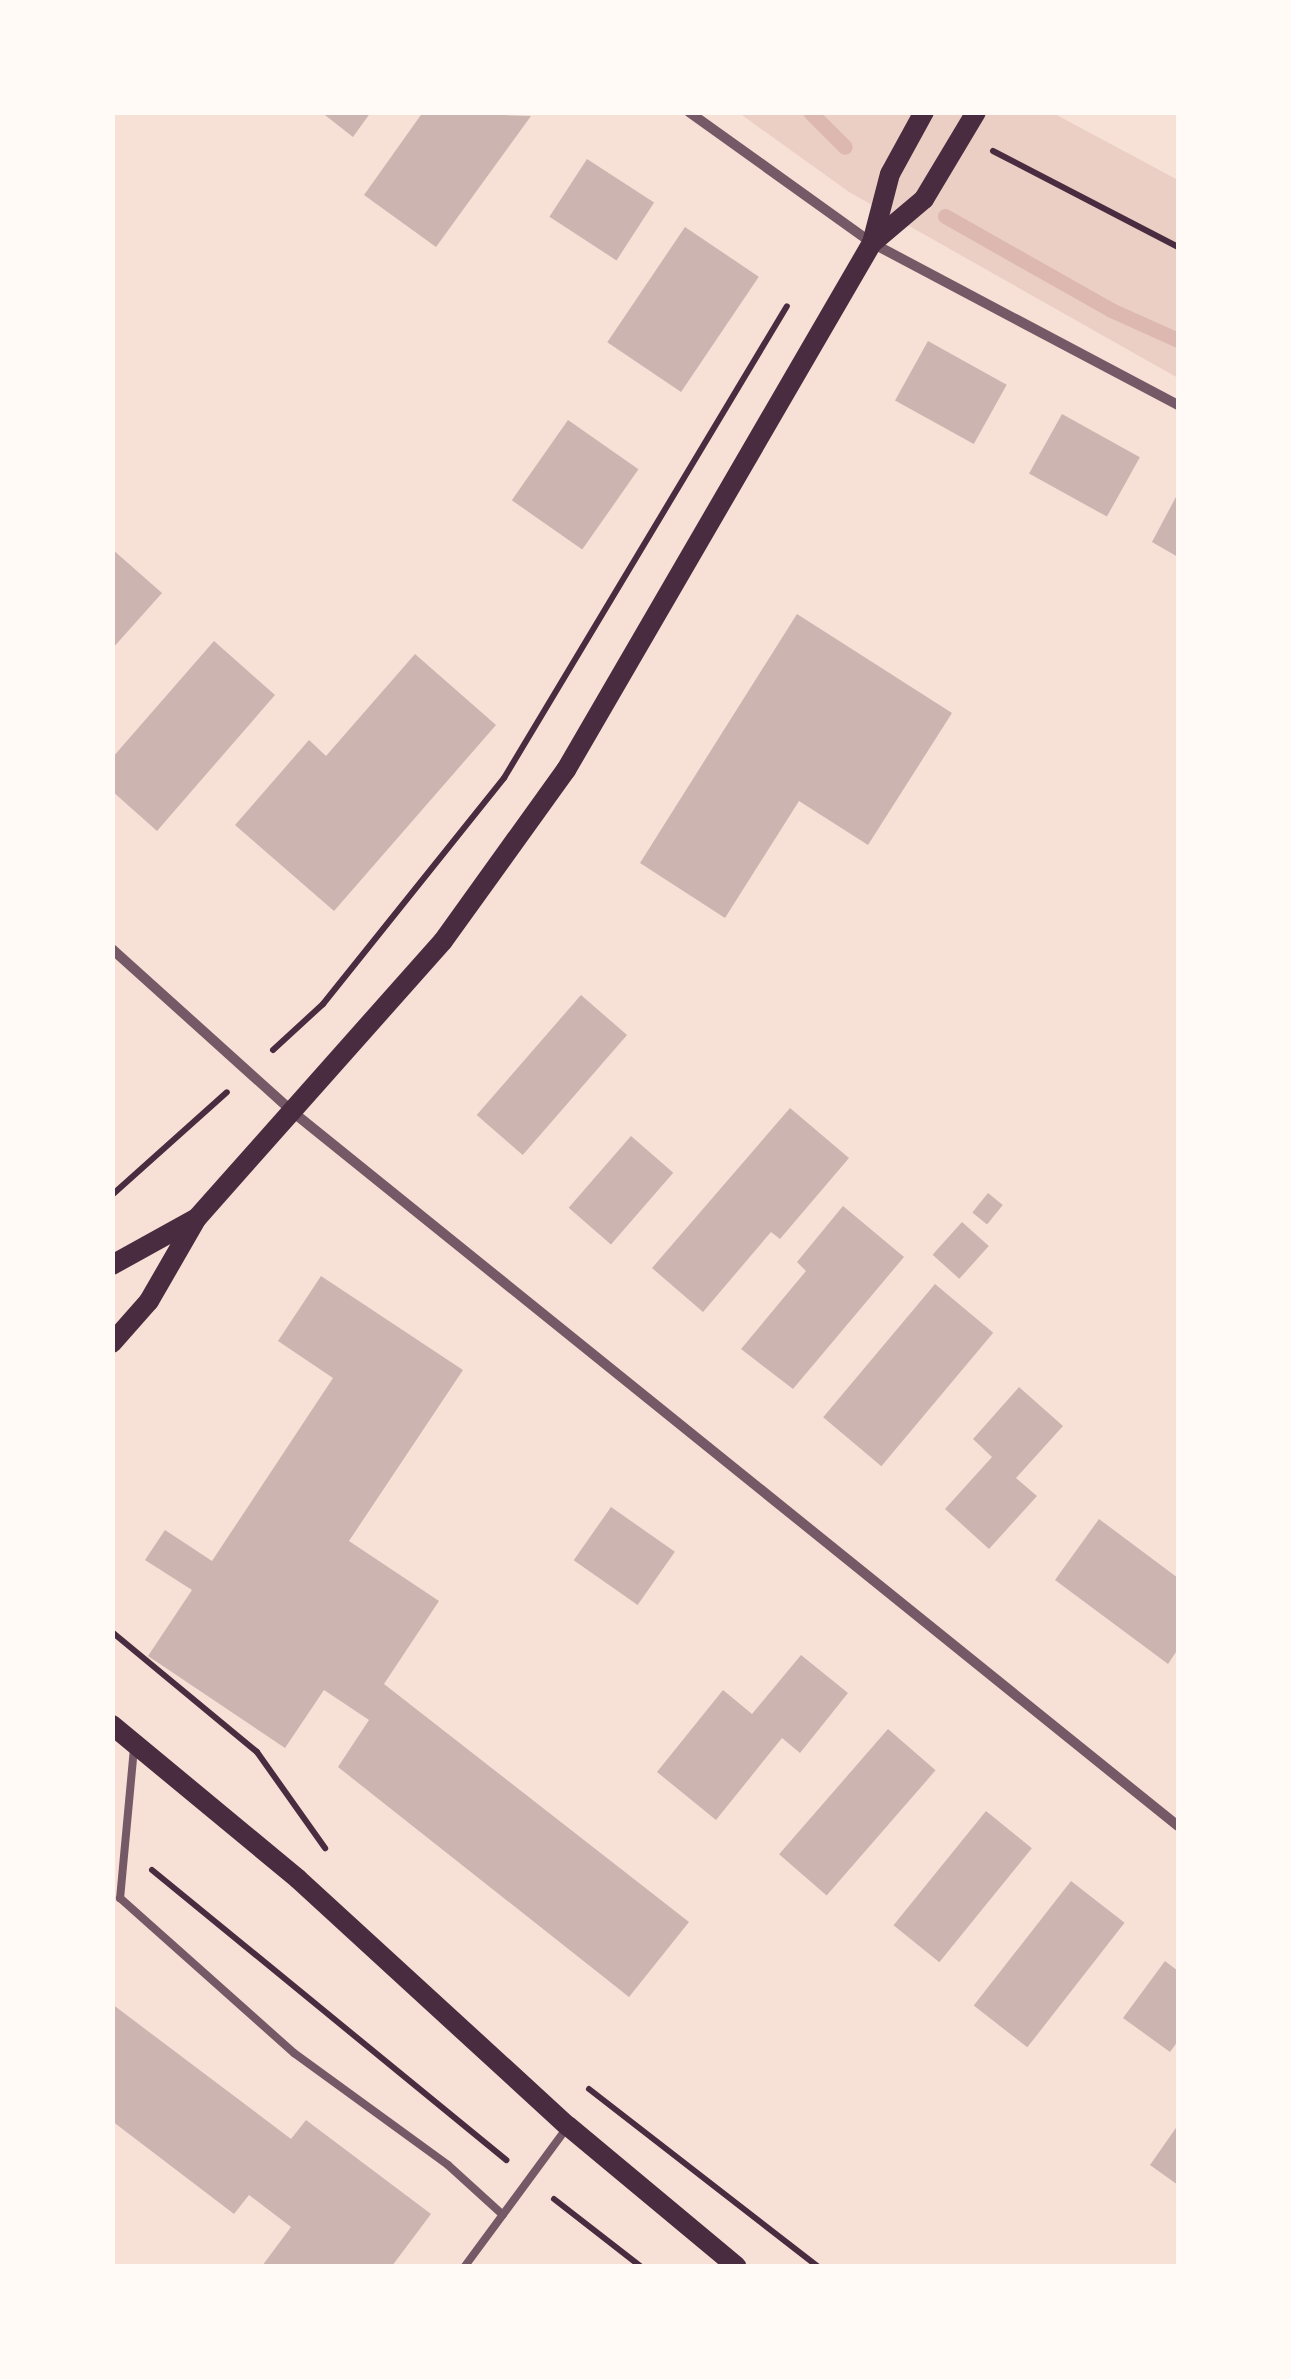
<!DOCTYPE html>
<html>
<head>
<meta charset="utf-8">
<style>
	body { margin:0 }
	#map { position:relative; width:1291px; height:2379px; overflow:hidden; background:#f7e1d7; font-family:"IBM Plex Sans",sans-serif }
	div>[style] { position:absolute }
	.green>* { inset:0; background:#ebcfc5 }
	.stream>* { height:15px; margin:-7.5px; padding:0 7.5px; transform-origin:7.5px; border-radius:7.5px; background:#dcb8b0 }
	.building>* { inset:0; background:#ccb4b1; transform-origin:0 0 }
	.path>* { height:6px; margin:-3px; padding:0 3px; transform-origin:3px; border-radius:3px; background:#4a2c40 }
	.service>* { height:8px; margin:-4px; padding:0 4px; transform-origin:4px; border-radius:4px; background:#755966 }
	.minor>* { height:10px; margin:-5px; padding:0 5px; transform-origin:5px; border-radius:5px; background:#755966 }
	.secondary>* { height:20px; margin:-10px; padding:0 10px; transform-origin:10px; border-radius:10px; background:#4a2c40 }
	span { translate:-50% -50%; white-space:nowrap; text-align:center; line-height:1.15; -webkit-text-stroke:8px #fffaf5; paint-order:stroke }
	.frame { position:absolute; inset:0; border:115px solid #fffaf5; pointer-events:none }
</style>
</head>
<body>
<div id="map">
	<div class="green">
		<i style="clip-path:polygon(739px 113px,1053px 113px,1178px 180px,1178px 378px,849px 192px)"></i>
	</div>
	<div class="stream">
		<i style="left:810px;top:112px;width:49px;rotate:45deg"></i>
		<i style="left:945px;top:216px;width:191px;rotate:29.5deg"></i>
		<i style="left:1111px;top:310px;width:73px;rotate:24.1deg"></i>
	</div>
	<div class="building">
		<i style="clip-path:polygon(321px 112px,371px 112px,353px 137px)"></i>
		<i style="clip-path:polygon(423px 112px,531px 116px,436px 247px,364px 195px)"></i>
		<i style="left:587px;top:159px;width:80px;height:69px;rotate:33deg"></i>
		<i style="left:685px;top:227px;width:89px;height:139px;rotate:34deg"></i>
		<i style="left:928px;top:341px;width:90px;height:68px;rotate:29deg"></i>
		<i style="left:1062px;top:414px;width:89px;height:68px;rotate:29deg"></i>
		<i style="left:568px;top:420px;width:86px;height:98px;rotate:35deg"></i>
		<i style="clip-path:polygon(1178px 493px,1178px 557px,1152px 542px)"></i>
		<i style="clip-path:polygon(112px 549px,162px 593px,112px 649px)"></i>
		<i style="clip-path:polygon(797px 614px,952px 713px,868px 845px,799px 801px,725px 918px,640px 863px)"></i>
		<i style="clip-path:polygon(214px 641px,275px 695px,157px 831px,112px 791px,112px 758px)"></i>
		<i style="clip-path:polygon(415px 654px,496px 725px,334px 911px,235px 825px,309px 740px,326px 756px)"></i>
		<i style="left:581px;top:995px;width:61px;height:159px;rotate:41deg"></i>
		<i style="clip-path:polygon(790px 1108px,849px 1158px,780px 1239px,771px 1232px,703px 1312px,652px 1268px)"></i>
		<i style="left:631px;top:1136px;width:56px;height:95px;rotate:41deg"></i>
		<i style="left:988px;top:1193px;width:19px;height:25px;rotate:39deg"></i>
		<i style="clip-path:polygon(843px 1206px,904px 1257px,793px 1389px,741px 1349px,806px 1271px,797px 1262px)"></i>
		<i style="left:962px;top:1222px;width:36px;height:44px;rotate:42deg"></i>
		<i style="clip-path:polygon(321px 1276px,463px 1370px,349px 1541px,439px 1601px,384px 1684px,689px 1922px,629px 1997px,338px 1767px,369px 1720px,324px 1690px,285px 1748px,148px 1656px,192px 1590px,145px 1560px,165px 1530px,212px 1561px,333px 1378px,278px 1341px)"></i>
		<i style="left:935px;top:1284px;width:76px;height:174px;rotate:40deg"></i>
		<i style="clip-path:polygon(1019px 1387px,1063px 1426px,1016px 1478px,1037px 1496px,989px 1549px,945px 1509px,992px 1457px,973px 1439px)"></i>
		<i style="left:611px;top:1507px;width:78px;height:65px;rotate:35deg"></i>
		<i style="clip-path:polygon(1099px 1519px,1178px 1578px,1178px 1649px,1168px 1664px,1055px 1580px)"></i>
		<i style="clip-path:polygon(801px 1655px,848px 1693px,800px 1753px,782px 1738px,716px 1820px,657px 1772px,723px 1690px,752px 1714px)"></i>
		<i style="left:888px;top:1729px;width:63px;height:166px;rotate:41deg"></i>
		<i style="left:986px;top:1811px;width:59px;height:147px;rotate:39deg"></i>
		<i style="left:1071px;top:1881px;width:68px;height:158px;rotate:38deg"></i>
		<i style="clip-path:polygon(1165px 1961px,1178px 1971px,1178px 2041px,1170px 2052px,1123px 2018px)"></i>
		<i style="clip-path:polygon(112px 2004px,291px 2139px,306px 2120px,431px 2214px,392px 2266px,262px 2266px,291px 2227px,249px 2195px,234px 2214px,112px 2121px)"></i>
		<i style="clip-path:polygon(1178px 2125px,1178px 2185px,1150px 2165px)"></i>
	</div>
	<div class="path">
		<i style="left:993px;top:151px;width:208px;rotate:27.4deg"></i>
		<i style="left:273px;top:1050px;width:68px;rotate:-42.6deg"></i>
		<i style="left:323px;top:1004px;width:290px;rotate:-51.3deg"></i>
		<i style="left:504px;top:778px;width:550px;rotate:-59.05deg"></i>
		<i style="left:112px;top:1195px;width:154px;rotate:-41.8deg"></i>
		<i style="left:112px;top:1632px;width:188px;rotate:39.6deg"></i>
		<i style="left:257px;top:1752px;width:118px;rotate:54.7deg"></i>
		<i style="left:152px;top:1870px;width:458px;rotate:39.3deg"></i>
		<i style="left:589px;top:2089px;width:289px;rotate:37.8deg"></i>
		<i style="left:554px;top:2199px;width:109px;rotate:37.9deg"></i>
	</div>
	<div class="service">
		<i style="left:134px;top:1748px;width:151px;rotate:95.3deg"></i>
		<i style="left:120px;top:1898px;width:233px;rotate:41.7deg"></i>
		<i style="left:294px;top:2053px;width:190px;rotate:36deg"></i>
		<i style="left:448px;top:2165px;width:74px;rotate:42.3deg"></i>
		<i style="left:465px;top:2266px;width:170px;rotate:-53.6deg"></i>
	</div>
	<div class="minor">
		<i style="left:689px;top:112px;width:225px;rotate:35.6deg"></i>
		<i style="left:872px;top:243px;width:346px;rotate:27.9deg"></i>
		<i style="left:112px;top:949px;width:245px;rotate:42deg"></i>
		<i style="left:294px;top:1113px;width:1136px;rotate:38.89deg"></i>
	</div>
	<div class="secondary">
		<i style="left:872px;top:243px;width:68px;rotate:-40.2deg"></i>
		<i style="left:924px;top:199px;width:101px;rotate:-59.1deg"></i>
		<i style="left:112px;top:1265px;width:95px;rotate:-29deg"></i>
		<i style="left:112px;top:1343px;width:56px;rotate:-48.6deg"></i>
		<i style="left:149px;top:1301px;width:96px;rotate:-60deg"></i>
		<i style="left:197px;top:1218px;width:370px;rotate:-48.4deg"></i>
		<i style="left:443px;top:941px;width:211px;rotate:-54.3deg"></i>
		<i style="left:566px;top:770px;width:609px;rotate:-59.86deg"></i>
		<i style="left:872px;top:243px;width:71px;rotate:-75.4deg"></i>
		<i style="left:890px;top:174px;width:71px;rotate:-61.3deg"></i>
		<i style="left:112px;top:1725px;width:241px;rotate:39.6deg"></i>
		<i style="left:298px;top:1879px;width:366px;rotate:42.5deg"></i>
		<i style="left:568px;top:2126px;width:219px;rotate:39.8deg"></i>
	</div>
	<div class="frame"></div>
</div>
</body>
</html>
